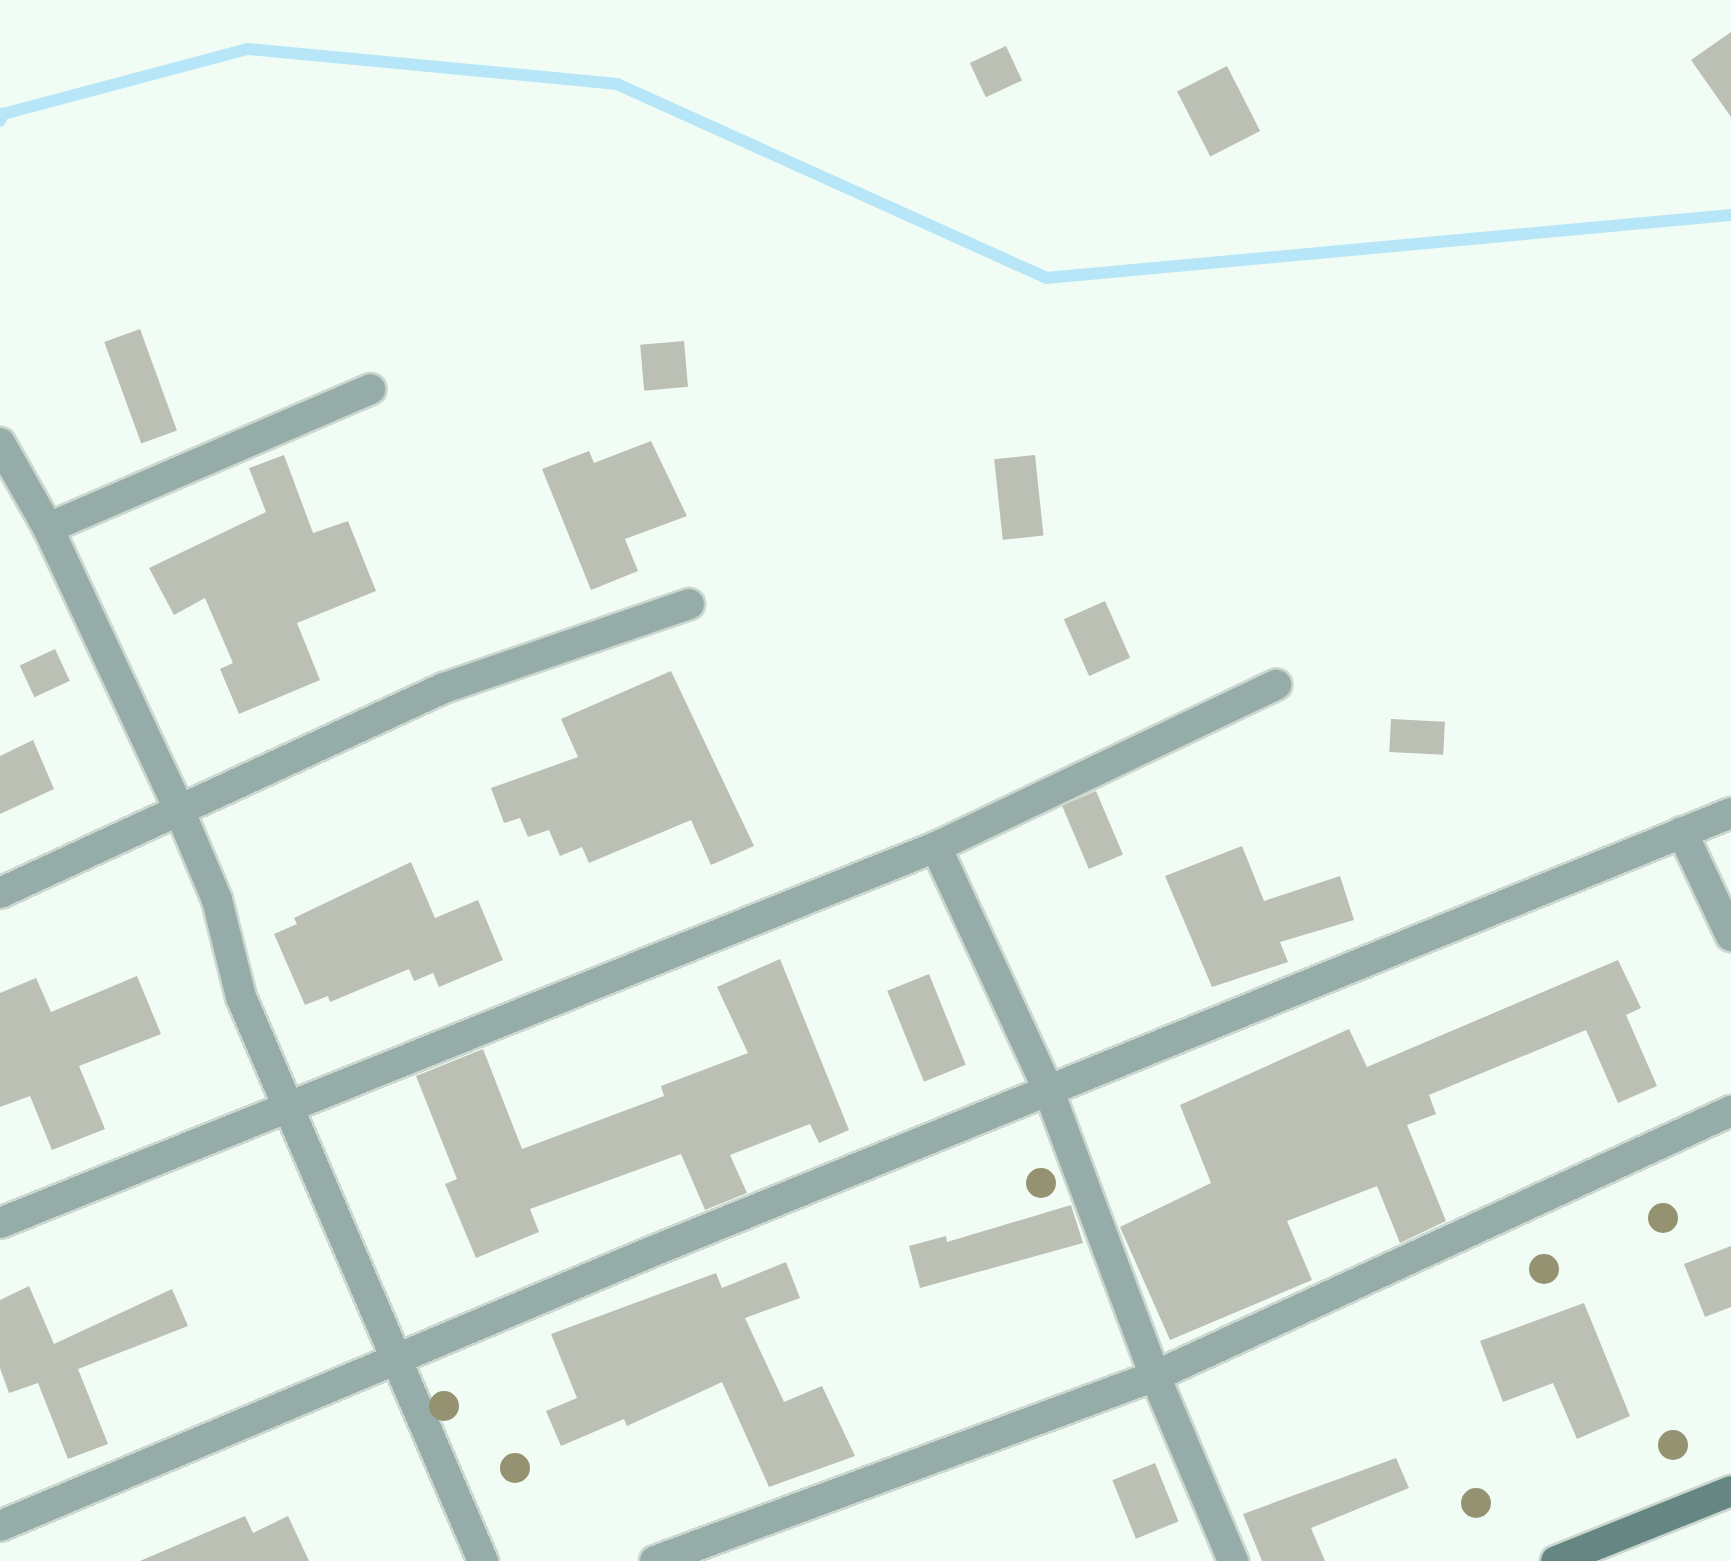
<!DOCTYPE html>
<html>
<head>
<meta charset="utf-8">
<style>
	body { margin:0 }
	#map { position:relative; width:1731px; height:1561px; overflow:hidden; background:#f1fdf4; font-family:Manrope,sans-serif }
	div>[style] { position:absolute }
	.stream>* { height:12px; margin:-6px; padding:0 6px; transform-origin:6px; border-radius:6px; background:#b6e6f7 }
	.building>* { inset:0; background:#bbbfb4; transform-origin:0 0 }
	.roads { filter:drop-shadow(2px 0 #ccd7cf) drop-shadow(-2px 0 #ccd7cf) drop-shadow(0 2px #ccd7cf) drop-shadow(0 -2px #ccd7cf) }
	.street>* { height:30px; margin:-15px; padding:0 15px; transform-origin:15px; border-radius:15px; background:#95aca9 }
	.secondary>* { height:30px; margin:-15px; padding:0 15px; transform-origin:15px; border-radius:15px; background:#658683 }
	.trees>* { width:30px; height:30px; margin:-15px; border-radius:50%; background:#959272 }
	span { translate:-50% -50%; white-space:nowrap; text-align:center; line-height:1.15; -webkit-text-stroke:9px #fff; paint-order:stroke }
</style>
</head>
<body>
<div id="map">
	<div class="stream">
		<i style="left:0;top:121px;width:8px;rotate:-67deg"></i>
		<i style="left:3px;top:114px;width:253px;rotate:-14.9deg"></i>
		<i style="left:248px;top:49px;width:371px;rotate:5.4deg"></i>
		<i style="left:617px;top:84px;width:471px;rotate:24.3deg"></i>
		<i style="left:1046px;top:278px;width:688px;rotate:-5.25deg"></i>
	</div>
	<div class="building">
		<i style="clip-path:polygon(1731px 32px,1731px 117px,1691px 60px)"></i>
		<i style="left:1006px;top:46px;width:38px;height:40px;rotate:65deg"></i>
		<i style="left:1227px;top:66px;width:73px;height:56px;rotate:63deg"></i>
		<i style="left:140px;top:329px;width:108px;height:38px;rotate:70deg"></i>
		<i style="left:684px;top:341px;width:46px;height:44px;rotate:85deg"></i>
		<i style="clip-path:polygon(651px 441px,687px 516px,625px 539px,638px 571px,591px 590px,542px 469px,589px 451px,594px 463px)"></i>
		<i style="clip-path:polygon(284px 455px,313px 533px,348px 521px,376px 591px,297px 623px,320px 680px,239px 714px,220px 669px,233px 663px,205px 598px,174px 615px,149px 568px,266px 512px,249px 468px)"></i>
		<i style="left:1035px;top:455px;width:81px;height:41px;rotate:84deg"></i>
		<i style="left:1105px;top:601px;width:62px;height:45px;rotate:66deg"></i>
		<i style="left:55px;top:649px;width:35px;height:39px;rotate:65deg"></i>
		<i style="clip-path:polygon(671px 671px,754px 846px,711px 865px,691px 820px,589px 863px,582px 847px,560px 856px,549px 830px,528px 837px,520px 818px,504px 823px,491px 788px,578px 757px,561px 719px)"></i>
		<i style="left:1391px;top:719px;width:54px;height:33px;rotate:3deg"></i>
		<i style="clip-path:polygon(33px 740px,54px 789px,0 814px,0 756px)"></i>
		<i style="left:1096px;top:791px;width:69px;height:37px;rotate:67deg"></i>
		<i style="clip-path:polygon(1242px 846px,1264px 901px,1340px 876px,1354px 920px,1280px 942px,1288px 962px,1212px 987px,1165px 876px)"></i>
		<i style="clip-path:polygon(411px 862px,435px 918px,478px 900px,503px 960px,439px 987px,433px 973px,414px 981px,409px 969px,330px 1002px,328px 996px,305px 1005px,274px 934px,297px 924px,294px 918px)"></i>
		<i style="clip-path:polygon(780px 959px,849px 1130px,819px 1143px,810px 1124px,730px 1155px,747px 1193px,705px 1210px,681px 1154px,530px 1209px,539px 1232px,476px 1258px,445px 1184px,457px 1179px,416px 1076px,483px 1049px,522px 1149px,664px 1096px,661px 1086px,748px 1053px,717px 987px)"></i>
		<i style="clip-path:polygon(1618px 960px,1641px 1008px,1626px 1015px,1657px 1086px,1618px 1103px,1586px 1030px,1429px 1095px,1436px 1114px,1407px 1125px,1446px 1221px,1400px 1243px,1377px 1186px,1287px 1221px,1312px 1280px,1170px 1340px,1120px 1227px,1211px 1183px,1180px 1105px,1349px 1029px,1367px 1067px)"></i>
		<i style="left:929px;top:974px;width:98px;height:45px;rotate:68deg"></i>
		<i style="clip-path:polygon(137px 976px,161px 1034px,79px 1066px,105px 1129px,52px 1150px,30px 1096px,0 1107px,0 993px,36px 978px,51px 1012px)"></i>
		<i style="clip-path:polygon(1071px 1205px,1083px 1243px,920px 1288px,909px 1246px,946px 1236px,947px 1242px)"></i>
		<i style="clip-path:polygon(1731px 1246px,1731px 1307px,1705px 1317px,1684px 1264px)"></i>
		<i style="clip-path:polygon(786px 1262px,800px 1298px,745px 1318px,784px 1402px,822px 1386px,855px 1456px,769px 1487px,722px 1382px,627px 1426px,624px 1419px,561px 1446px,546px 1411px,577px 1398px,551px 1334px,716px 1273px,722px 1288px)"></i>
		<i style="clip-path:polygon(29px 1286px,54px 1344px,172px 1289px,188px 1326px,78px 1369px,108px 1444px,68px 1459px,38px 1383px,9px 1393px,0 1368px,0 1300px)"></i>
		<i style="clip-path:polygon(1584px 1303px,1630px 1416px,1577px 1439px,1553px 1383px,1503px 1402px,1480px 1341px)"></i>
		<i style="clip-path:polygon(1396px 1458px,1409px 1488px,1311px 1528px,1325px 1561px,1262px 1561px,1243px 1514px)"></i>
		<i style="left:1155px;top:1463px;width:63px;height:46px;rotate:68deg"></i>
		<i style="clip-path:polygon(245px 1516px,253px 1533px,288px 1516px,309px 1561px,140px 1561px)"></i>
	</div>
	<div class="roads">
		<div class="street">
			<i style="left:0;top:443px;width:98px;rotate:60.5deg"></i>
			<i style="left:48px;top:528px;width:308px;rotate:65deg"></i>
			<i style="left:178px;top:807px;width:101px;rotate:67.2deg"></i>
			<i style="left:217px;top:900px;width:100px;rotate:76.1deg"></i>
			<i style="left:241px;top:997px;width:614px;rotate:66.78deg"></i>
			<i style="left:48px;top:528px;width:351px;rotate:-23.3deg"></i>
			<i style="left:1682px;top:832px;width:115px;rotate:64.8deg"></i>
			<i style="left:936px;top:847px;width:272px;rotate:65.2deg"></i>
			<i style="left:1050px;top:1094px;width:301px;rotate:69.6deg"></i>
			<i style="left:1155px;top:1376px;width:201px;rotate:67.1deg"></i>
			<i style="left:0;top:893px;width:489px;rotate:-24.8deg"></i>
			<i style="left:444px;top:688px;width:259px;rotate:-18.9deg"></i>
			<i style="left:0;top:1223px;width:1009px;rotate:-21.89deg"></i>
			<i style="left:936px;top:847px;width:377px;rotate:-25.5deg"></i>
			<i style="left:0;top:1526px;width:701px;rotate:-22.83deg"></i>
			<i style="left:646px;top:1254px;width:1171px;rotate:-22.12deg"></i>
			<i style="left:655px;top:1561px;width:533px;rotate:-20.3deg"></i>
			<i style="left:1155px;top:1376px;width:634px;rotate:-24.71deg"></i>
		</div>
		<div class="secondary">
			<i style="left:1556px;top:1561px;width:188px;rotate:-21.8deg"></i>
		</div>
	</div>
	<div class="trees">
		<i style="left:1041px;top:1183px"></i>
		<i style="left:1663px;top:1218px"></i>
		<i style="left:1544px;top:1269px"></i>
		<i style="left:444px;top:1406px"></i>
		<i style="left:1673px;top:1445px"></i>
		<i style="left:515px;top:1468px"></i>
		<i style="left:1476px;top:1503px"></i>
	</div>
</div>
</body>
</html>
